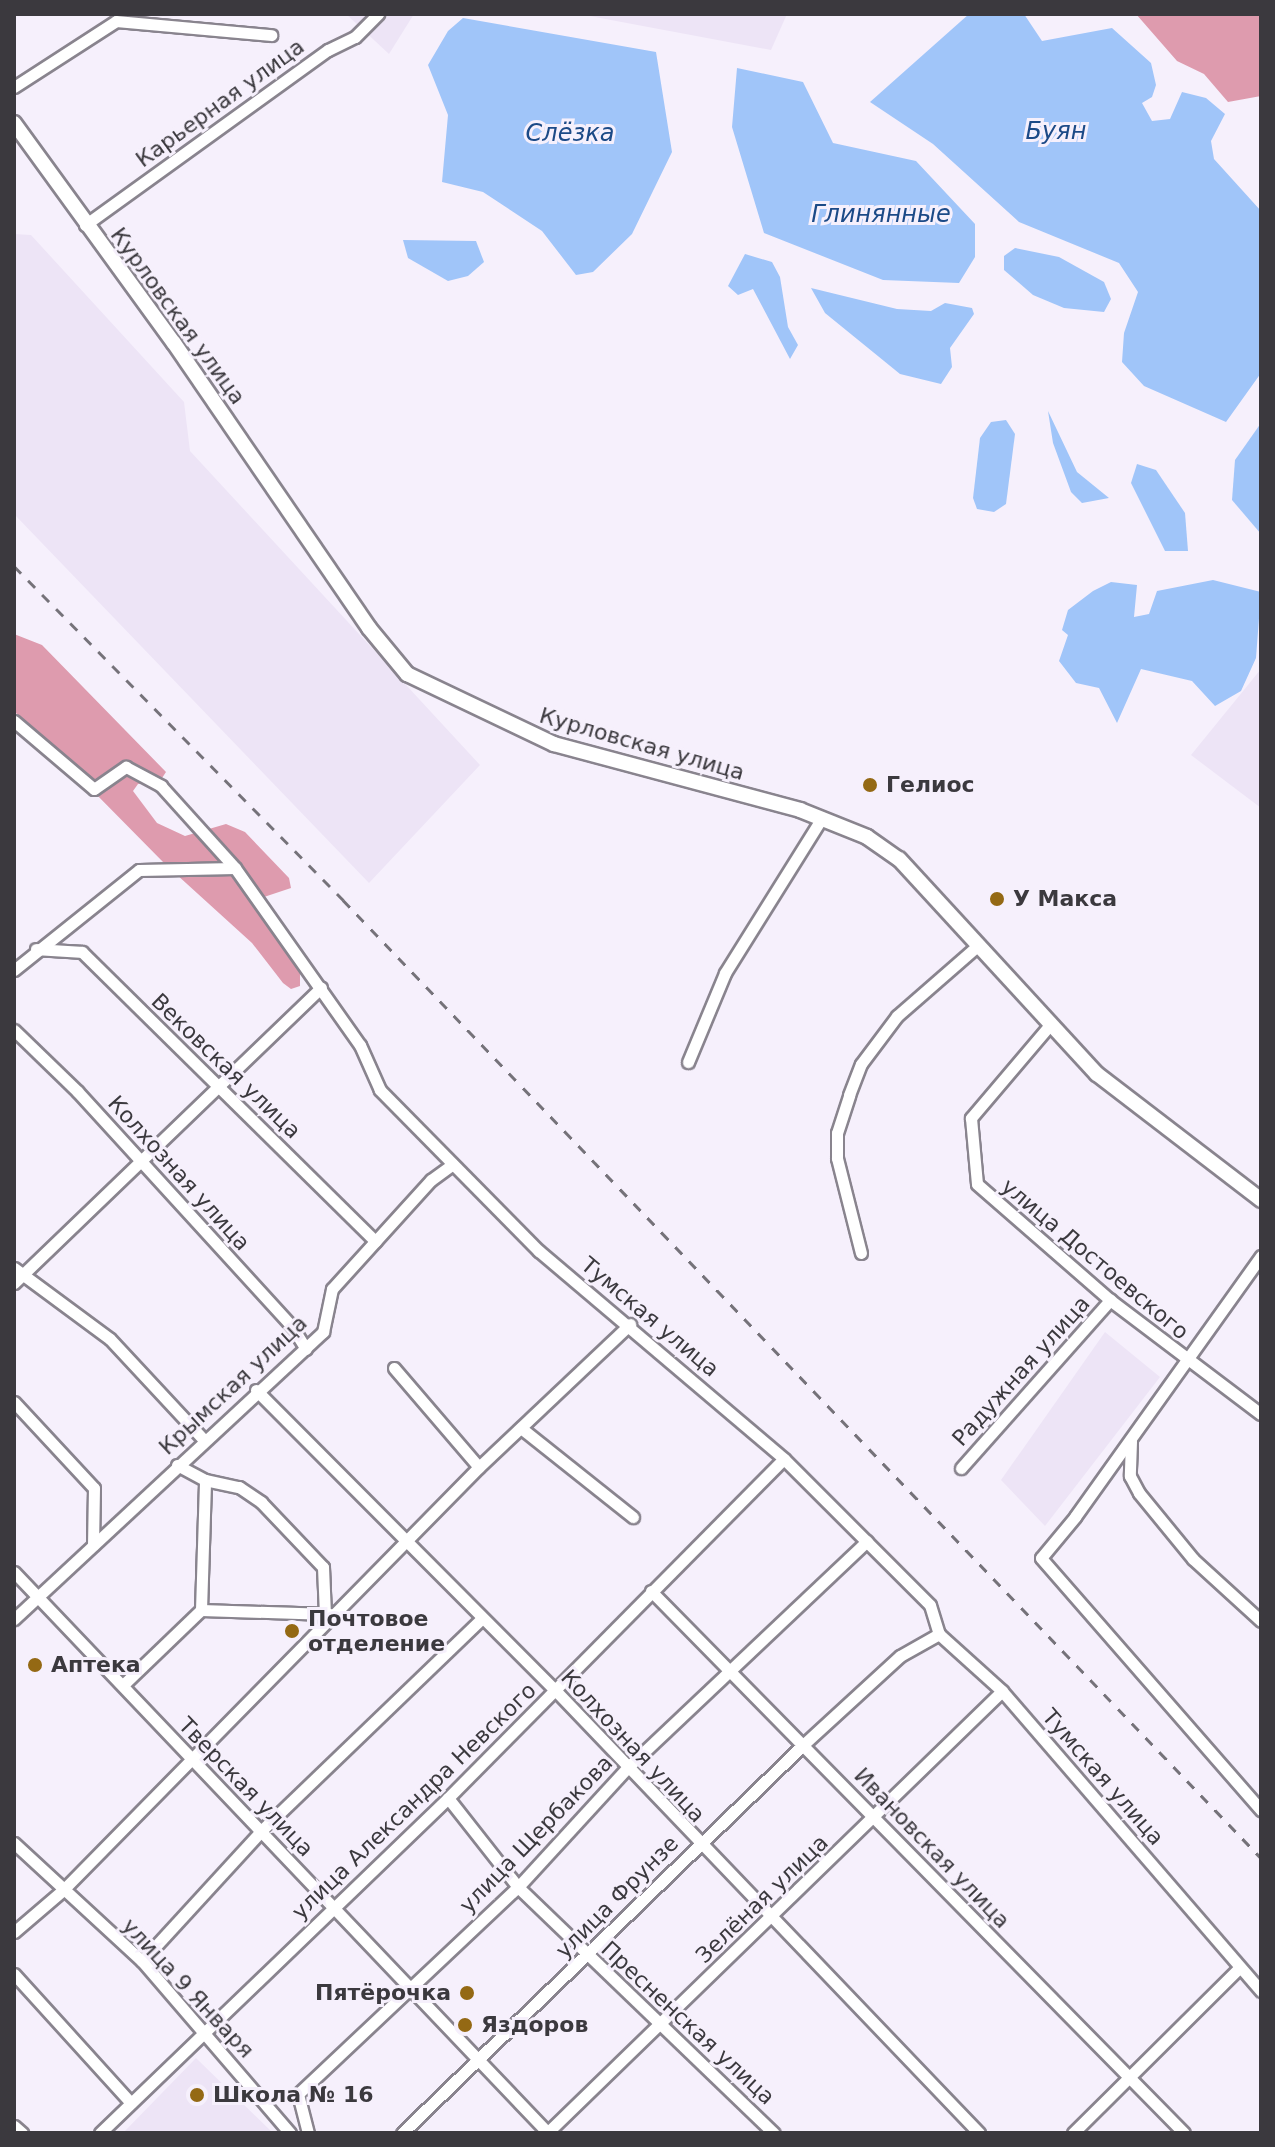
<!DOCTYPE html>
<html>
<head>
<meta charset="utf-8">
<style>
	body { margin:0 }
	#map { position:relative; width:1275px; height:2147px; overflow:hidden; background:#f6f0fc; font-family:"DejaVu Sans",sans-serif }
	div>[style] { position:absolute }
	.built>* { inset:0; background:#ede4f6 }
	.forest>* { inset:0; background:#de9bae }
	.water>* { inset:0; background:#a0c5f9 }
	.roads { filter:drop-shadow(2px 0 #89848e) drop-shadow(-2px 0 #89848e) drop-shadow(0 2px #89848e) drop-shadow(0 -2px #89848e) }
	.minor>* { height:11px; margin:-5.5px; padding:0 5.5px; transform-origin:5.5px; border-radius:5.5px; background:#fff }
	.major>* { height:14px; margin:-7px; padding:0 7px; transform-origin:7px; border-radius:7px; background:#fff }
	.rail>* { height:3px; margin-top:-1.5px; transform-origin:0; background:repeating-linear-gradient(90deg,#757279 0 10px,transparent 0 20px) }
	.dots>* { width:22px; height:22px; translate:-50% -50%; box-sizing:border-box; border:4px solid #f6f0fc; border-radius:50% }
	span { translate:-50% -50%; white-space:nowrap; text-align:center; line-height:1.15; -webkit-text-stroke:6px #f6f0fc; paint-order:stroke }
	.street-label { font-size:22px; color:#3b393e }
	.poi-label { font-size:22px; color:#3b393e; font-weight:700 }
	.left { translate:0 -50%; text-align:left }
	.right { translate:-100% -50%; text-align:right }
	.water-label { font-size:24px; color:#1c4a87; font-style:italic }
	.frame { position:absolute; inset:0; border:16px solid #3b393e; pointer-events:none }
</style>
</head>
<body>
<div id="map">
	<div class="built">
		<i style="clip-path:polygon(346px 14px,414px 14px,389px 54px)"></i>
		<i style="clip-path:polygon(579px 14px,787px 14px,771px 50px)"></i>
		<i style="clip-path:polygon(14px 234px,31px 235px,184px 402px,190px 451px,480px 765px,369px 883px,14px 514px)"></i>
		<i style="clip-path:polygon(1261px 669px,1259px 737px,1261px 808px,1191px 755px)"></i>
		<i style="clip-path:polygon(1105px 1332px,1160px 1377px,1045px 1526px,1001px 1480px)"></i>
		<i style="clip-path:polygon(196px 2058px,273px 2133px,123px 2133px)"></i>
	</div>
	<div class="forest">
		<i style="clip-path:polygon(1136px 14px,1261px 14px,1261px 96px,1228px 102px,1204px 74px,1177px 61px)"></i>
		<i style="clip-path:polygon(14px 634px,42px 645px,166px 772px,160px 781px,138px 784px,133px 791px,157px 823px,185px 836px,226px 824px,245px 832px,289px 878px,291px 888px,264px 897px,261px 917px,300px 967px,300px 986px,291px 989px,283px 983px,252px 943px,165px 864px,14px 711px)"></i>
	</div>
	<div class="water">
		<i style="clip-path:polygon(969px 14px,1024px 14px,1042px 41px,1112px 28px,1151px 63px,1156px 85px,1152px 97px,1142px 103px,1152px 121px,1170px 119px,1182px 92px,1206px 98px,1225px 114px,1211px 141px,1214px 159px,1261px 211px,1261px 373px,1226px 422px,1144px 386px,1122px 362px,1124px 333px,1138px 292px,1119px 263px,1019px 222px,933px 144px,870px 102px)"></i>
		<i style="clip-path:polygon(463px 18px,656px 52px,672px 152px,632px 234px,593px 272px,576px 275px,542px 231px,483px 192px,442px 182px,448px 115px,428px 65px,448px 31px)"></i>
		<i style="clip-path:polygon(737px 68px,803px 82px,833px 143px,916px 161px,975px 224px,975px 257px,959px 283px,883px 280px,764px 233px,732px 127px)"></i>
		<i style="clip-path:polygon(403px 240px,476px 241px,484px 262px,468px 276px,448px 281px,408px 258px)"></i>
		<i style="clip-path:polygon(1015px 248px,1059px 257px,1104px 282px,1111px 299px,1104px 312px,1064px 308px,1033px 295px,1004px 270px,1004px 256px)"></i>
		<i style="clip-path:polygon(745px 254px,772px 262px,780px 277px,788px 327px,798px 345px,790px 359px,753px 289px,738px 295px,728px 286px)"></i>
		<i style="clip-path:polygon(811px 288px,897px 309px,931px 311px,945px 303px,972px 308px,974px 314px,950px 348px,952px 367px,941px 384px,900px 374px,825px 313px)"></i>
		<i style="clip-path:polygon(1048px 411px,1077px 472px,1109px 498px,1082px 503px,1071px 492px,1053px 443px)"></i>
		<i style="clip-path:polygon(1006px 420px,1015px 434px,1006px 504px,994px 512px,977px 509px,973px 498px,980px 438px,991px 422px)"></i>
		<i style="clip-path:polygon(1261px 423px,1261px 534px,1232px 500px,1235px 460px)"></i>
		<i style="clip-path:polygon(1137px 464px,1156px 470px,1185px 513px,1188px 551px,1165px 551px,1131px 483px)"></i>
		<i style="clip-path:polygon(1213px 580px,1261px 592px,1256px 658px,1241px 691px,1215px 706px,1192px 681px,1141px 669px,1117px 723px,1099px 688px,1076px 683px,1059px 661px,1068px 635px,1062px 630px,1068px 610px,1093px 591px,1111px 582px,1137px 585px,1134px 617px,1149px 614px,1157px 591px)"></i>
	</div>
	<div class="roads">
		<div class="minor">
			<i style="left:14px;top:87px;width:121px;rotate:-32.9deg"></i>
			<i style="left:116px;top:21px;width:156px;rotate:5.2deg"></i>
			<i style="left:85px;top:225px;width:299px;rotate:-35.8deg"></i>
			<i style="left:328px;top:50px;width:30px;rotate:-26deg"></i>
			<i style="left:355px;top:37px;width:33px;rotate:-45deg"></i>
			<i style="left:14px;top:721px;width:105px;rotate:40.4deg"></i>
			<i style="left:94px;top:789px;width:39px;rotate:-35deg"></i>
			<i style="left:126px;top:767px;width:40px;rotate:28deg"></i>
			<i style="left:161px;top:786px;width:110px;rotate:47.9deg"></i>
			<i style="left:235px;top:868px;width:217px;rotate:54.8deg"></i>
			<i style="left:360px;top:1045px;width:49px;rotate:66deg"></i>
			<i style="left:380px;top:1090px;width:226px;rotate:45.4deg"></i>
			<i style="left:539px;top:1251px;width:321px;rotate:40.3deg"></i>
			<i style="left:784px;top:1459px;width:206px;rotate:45deg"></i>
			<i style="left:930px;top:1605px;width:30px;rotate:73deg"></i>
			<i style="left:939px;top:1634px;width:85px;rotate:42.1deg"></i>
			<i style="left:1002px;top:1691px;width:396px;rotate:49.2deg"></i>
			<i style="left:36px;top:949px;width:46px;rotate:3.7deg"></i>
			<i style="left:82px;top:952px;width:412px;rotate:44.6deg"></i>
			<i style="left:14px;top:970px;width:160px;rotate:-38.7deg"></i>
			<i style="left:139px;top:870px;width:96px;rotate:-1.2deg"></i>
			<i style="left:1049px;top:1026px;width:121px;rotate:130.3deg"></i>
			<i style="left:971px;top:1118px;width:66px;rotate:84.8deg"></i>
			<i style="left:977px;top:1184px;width:176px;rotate:41.1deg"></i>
			<i style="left:1110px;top:1300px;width:189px;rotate:37.1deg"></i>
			<i style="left:14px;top:1030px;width:88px;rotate:44.1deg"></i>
			<i style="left:77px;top:1091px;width:317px;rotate:47.6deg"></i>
			<i style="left:291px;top:1325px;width:28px;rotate:58deg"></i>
			<i style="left:688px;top:1062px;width:96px;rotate:-67.4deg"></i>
			<i style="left:725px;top:973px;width:183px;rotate:-58deg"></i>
			<i style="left:861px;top:1253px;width:98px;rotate:-104.2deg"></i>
			<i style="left:837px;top:1158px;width:25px;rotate:-90deg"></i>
			<i style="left:837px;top:1133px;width:40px;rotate:-72deg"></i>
			<i style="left:849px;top:1095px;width:33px;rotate:-69deg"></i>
			<i style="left:861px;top:1064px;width:60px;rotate:-53.1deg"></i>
			<i style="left:897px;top:1016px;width:105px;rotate:-41.1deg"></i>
			<i style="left:1261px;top:1256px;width:320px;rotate:125.5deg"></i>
			<i style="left:1075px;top:1517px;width:53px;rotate:129.7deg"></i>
			<i style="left:1041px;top:1558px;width:335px;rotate:48.9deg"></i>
			<i style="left:14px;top:1268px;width:119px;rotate:36.5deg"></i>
			<i style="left:110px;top:1339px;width:137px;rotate:47.1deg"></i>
			<i style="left:14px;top:1283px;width:426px;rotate:-43.9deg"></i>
			<i style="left:394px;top:1368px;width:130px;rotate:49.4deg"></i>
			<i style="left:256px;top:1390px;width:425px;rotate:45.1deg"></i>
			<i style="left:556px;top:1691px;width:612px;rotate:46.26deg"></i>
			<i style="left:14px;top:1402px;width:117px;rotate:47.1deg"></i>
			<i style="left:94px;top:1488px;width:57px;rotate:91deg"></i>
			<i style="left:521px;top:1428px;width:143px;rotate:38.5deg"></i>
			<i style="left:1131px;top:1441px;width:35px;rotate:92deg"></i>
			<i style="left:1130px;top:1476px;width:19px;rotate:62deg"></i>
			<i style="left:1139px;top:1493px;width:85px;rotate:50.7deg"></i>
			<i style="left:1193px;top:1559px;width:92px;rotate:42.4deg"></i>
			<i style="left:177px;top:1465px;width:32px;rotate:28deg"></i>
			<i style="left:205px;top:1480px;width:35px;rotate:12deg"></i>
			<i style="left:239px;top:1487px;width:27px;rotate:34deg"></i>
			<i style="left:261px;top:1502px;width:90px;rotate:46.4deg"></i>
			<i style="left:323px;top:1567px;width:47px;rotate:87.6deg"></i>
			<i style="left:961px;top:1468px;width:225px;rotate:-48.4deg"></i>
			<i style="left:14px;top:1572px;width:775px;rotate:46.41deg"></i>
			<i style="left:651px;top:1591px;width:760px;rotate:45.48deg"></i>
			<i style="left:201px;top:1610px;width:129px;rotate:1.8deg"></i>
			<i style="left:14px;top:1619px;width:422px;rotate:-42.9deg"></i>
			<i style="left:323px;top:1332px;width:44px;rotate:-78.2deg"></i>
			<i style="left:332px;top:1289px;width:147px;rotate:-47.8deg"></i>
			<i style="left:431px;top:1180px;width:27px;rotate:-36deg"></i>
			<i style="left:123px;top:1685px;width:108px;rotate:-43.9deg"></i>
			<i style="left:201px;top:1610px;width:130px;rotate:-88.2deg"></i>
			<i style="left:448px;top:1798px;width:113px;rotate:51.8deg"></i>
			<i style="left:518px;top:1887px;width:355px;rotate:43.9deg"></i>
			<i style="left:14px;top:1843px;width:174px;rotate:42.7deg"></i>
			<i style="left:142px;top:1961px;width:227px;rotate:49.3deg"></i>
			<i style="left:14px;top:1932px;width:65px;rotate:-40.6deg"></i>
			<i style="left:63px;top:1890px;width:593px;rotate:-45.48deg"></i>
			<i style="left:479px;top:1467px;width:208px;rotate:-43.4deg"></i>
			<i style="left:142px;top:1961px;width:178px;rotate:-47.5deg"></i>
			<i style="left:262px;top:1830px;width:304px;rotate:-43.9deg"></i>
			<i style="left:14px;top:1974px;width:174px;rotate:47.8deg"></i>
			<i style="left:14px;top:2126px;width:11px;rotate:41deg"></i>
			<i style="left:100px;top:2133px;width:483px;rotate:-43.9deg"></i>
			<i style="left:448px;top:1798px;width:477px;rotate:-45.3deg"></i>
			<i style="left:308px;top:2133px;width:40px;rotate:-104.4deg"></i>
			<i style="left:298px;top:2094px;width:302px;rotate:-43.3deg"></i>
			<i style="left:518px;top:1887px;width:161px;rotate:-47.5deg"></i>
			<i style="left:627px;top:1768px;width:330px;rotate:-43.4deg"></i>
			<i style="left:402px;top:2133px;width:559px;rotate:-44.06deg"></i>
			<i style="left:804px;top:1744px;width:130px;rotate:-42.5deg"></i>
			<i style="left:900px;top:1656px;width:45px;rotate:-29.4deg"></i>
			<i style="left:547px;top:2133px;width:634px;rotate:-44.17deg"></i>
			<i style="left:1073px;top:2133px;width:235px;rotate:-44.8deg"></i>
		</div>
		<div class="major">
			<i style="left:14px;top:123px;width:272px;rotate:54deg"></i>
			<i style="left:174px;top:343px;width:345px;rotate:55.6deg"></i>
			<i style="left:369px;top:628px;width:60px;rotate:50.4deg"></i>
			<i style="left:407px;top:674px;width:163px;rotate:25.5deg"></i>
			<i style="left:554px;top:744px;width:255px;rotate:15deg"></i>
			<i style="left:800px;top:810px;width:72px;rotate:21.9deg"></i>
			<i style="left:867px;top:837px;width:39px;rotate:35deg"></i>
			<i style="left:899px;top:859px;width:292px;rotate:47.4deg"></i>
			<i style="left:1097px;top:1074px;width:207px;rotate:37.5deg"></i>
		</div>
	</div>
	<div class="rail">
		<i style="left:14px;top:566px;width:469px;rotate:45.4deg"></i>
		<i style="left:343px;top:900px;width:1327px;rotate:46.22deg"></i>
	</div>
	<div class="dots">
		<i style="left:870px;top:785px;background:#946914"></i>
		<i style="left:997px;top:899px;background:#946914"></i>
		<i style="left:292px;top:1631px;background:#946914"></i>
		<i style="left:35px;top:1665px;background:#946914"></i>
		<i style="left:467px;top:1993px;background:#946914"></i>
		<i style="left:465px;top:2025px;background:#946914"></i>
		<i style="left:197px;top:2095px;background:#946914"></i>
	</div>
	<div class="street-label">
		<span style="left:220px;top:103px;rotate:-36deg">Карьерная улица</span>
		<span style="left:178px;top:316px;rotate:54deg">Курловская улица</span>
		<span style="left:642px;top:744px;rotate:16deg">Курловская улица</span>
		<span style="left:226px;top:1066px;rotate:44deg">Вековская улица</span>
		<span style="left:179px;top:1173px;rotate:48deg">Колхозная улица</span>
		<span style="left:1095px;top:1259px;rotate:40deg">улица Достоевского</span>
		<span style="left:650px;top:1317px;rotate:40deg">Тумская улица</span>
		<span style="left:1021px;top:1371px;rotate:-48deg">Радужная улица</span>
		<span style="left:233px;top:1385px;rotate:-43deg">Крымская улица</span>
		<span style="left:633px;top:1746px;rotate:47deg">Колхозная улица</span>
		<span style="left:1103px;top:1777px;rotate:49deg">Тумская улица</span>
		<span style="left:246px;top:1787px;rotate:46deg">Тверская улица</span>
		<span style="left:414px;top:1801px;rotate:-44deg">улица Александра Невского</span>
		<span style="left:536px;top:1834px;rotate:-46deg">улица Щербакова</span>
		<span style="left:932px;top:1848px;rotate:46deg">Ивановская улица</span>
		<span style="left:617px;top:1897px;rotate:-45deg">улица Фрунзе</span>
		<span style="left:762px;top:1899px;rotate:-44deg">Зелёная улица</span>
		<span style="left:188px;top:1988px;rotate:47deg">улица 9 Января</span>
		<span style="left:688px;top:2023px;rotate:43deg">Пресненская улица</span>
	</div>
	<div class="poi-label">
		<span class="left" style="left:886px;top:785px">Гелиос</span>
		<span class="left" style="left:1013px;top:899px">У Макса</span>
		<span class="left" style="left:308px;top:1631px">Почтовое<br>отделение</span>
		<span class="left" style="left:51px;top:1665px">Аптека</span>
		<span class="right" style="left:451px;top:1993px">Пятёрочка</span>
		<span class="left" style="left:481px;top:2025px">Яздоров</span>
		<span class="left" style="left:213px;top:2095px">Школа № 16</span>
	</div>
	<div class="water-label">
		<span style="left:1056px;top:132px">Буян</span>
		<span style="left:570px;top:134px">Слёзка</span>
		<span style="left:881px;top:215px">Глинянные</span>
	</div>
	<div class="frame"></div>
</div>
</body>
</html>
